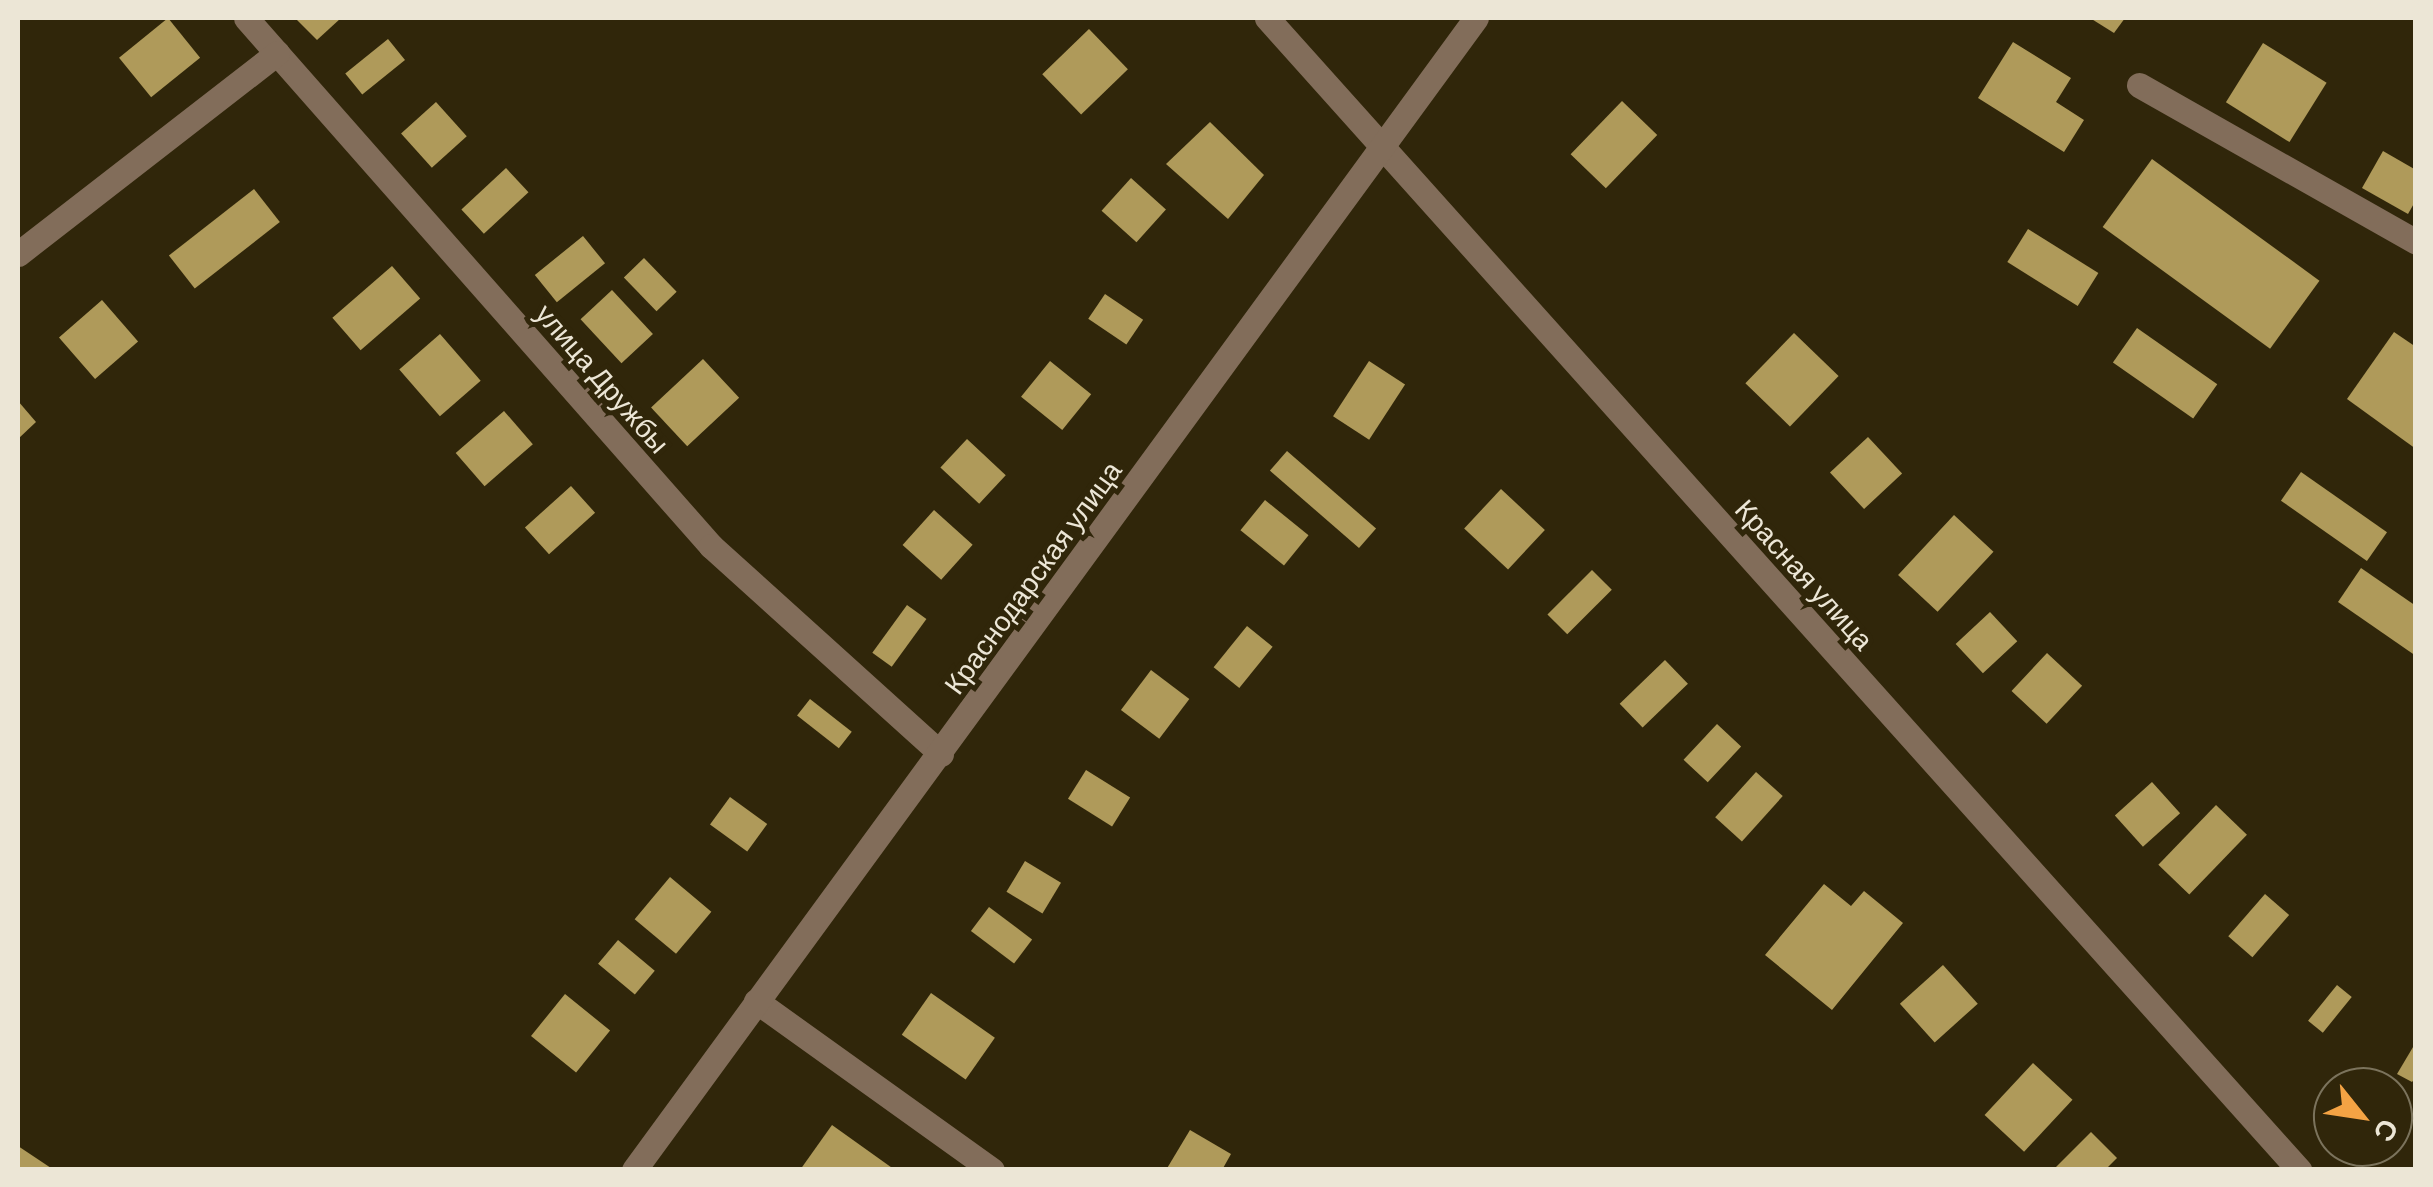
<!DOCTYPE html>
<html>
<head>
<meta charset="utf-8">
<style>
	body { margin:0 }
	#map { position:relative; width:2433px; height:1187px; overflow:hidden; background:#30260a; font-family:Barlow,sans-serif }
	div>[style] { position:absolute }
	.building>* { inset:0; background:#af9a5a; transform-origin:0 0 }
	.minor>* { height:25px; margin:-12.5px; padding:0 12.5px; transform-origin:12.5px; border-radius:12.5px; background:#826d5a }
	span { translate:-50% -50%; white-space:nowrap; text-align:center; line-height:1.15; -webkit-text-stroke:10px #30260a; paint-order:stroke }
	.street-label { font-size:28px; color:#ece6d6 }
	.frame { position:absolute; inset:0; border:20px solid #ece6d6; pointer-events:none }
	.north { position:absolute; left:2313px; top:1067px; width:100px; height:100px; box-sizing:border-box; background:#30260a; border:2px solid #7b735c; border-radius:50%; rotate:120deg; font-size:28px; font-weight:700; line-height:40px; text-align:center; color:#ece6d6 }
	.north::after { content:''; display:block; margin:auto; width:35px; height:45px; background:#f4a344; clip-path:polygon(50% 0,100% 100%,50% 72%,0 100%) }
</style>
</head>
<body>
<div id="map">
	<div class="building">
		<i style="left:168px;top:18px;width:51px;height:63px;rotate:51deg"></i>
		<i style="clip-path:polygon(295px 18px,341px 18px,317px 40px)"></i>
		<i style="clip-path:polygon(2090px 18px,2125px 18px,2114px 33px)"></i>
		<i style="left:1089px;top:29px;width:56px;height:65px;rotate:46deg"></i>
		<i style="left:388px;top:39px;width:27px;height:55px;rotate:51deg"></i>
		<i style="clip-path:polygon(2013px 42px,2071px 78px,2056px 102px,2084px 120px,2064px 152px,1978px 98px)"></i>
		<i style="left:2263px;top:43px;width:75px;height:70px;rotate:32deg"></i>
		<i style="left:1622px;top:101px;width:49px;height:74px;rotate:44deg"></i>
		<i style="left:436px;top:102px;width:46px;height:47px;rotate:48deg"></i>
		<i style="clip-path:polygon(1210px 122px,1264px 175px,1228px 219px,1166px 164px)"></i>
		<i style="clip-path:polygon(2383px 151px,2416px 170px,2416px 200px,2408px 214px,2362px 188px)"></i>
		<i style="left:2152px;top:159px;width:207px;height:84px;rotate:36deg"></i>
		<i style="left:506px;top:168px;width:33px;height:61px;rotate:47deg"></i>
		<i style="left:1131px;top:178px;width:47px;height:44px;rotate:42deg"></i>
		<i style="left:254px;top:189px;width:42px;height:108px;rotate:52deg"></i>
		<i style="left:2028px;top:229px;width:83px;height:39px;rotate:32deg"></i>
		<i style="left:583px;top:236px;width:35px;height:62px;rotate:51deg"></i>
		<i style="left:644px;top:258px;width:47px;height:28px;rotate:46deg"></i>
		<i style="left:392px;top:266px;width:43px;height:79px;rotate:49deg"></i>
		<i style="left:612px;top:290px;width:60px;height:43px;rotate:47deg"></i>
		<i style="left:1105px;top:294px;width:46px;height:30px;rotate:34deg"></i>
		<i style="left:102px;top:300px;width:55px;height:57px;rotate:49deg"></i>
		<i style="left:2137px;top:328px;width:98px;height:42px;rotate:35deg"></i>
		<i style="clip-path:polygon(2394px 332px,2416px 347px,2416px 449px,2347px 399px)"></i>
		<i style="left:1794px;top:333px;width:62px;height:70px;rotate:44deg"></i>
		<i style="left:440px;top:334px;width:62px;height:54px;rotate:49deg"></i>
		<i style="left:703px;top:359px;width:53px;height:71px;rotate:47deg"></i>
		<i style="left:1050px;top:361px;width:53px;height:46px;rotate:39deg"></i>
		<i style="left:1369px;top:361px;width:43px;height:66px;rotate:33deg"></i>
		<i style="clip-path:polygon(18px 401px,36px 422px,18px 439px)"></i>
		<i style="left:504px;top:411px;width:44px;height:64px;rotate:49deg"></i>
		<i style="left:1868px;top:437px;width:50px;height:52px;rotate:47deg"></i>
		<i style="left:967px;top:439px;width:53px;height:39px;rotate:43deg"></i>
		<i style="left:1287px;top:451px;width:118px;height:26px;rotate:41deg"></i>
		<i style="left:2301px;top:472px;width:105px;height:35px;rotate:35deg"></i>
		<i style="left:571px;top:486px;width:36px;height:62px;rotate:48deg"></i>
		<i style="left:1501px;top:489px;width:60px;height:54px;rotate:43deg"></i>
		<i style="left:1265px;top:500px;width:56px;height:39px;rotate:39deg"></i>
		<i style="left:934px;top:510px;width:52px;height:47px;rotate:42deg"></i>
		<i style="left:1954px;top:515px;width:54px;height:82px;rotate:43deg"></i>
		<i style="clip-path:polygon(2361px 568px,2416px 606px,2416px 656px,2338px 602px)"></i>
		<i style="left:1592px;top:570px;width:28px;height:63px;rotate:45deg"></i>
		<i style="left:907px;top:605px;width:24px;height:59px;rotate:36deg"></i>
		<i style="left:1990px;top:612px;width:40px;height:47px;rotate:47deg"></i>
		<i style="left:1247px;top:626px;width:33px;height:53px;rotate:39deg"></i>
		<i style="left:2047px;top:653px;width:48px;height:52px;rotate:43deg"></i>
		<i style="left:1665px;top:660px;width:33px;height:63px;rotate:46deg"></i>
		<i style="left:1151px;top:670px;width:48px;height:50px;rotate:37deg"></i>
		<i style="left:810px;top:699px;width:53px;height:21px;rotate:38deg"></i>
		<i style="left:1717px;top:724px;width:33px;height:49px;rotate:43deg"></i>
		<i style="left:1086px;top:770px;width:52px;height:34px;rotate:32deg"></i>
		<i style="left:1756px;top:772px;width:36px;height:61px;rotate:42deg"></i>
		<i style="left:2152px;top:782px;width:42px;height:50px;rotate:48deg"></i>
		<i style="left:730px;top:797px;width:46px;height:34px;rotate:36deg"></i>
		<i style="left:2216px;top:805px;width:43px;height:83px;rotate:44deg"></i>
		<i style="left:1025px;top:861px;width:42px;height:36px;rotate:31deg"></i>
		<i style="left:670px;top:877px;width:54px;height:55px;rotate:40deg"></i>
		<i style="clip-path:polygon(1824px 884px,1851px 906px,1864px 891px,1903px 923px,1832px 1010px,1765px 955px)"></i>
		<i style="left:2265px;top:894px;width:32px;height:56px;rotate:41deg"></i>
		<i style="left:989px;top:907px;width:54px;height:30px;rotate:37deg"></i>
		<i style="left:618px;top:940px;width:48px;height:31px;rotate:40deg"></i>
		<i style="left:1943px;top:965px;width:52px;height:58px;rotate:48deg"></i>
		<i style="left:2337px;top:985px;width:19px;height:46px;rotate:39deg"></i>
		<i style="left:931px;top:993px;width:78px;height:51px;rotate:35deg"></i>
		<i style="left:565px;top:994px;width:58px;height:54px;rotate:39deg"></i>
		<i style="clip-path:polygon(2416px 1042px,2416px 1077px,2412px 1082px,2397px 1074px)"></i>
		<i style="left:2033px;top:1063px;width:54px;height:71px;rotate:43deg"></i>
		<i style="clip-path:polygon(832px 1125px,895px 1170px,800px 1170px)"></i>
		<i style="clip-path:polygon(1190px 1130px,1231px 1154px,1222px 1170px,1166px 1170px)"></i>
		<i style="clip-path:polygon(2091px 1132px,2117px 1158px,2105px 1170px,2053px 1170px)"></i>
		<i style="clip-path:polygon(18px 1146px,54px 1170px,18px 1170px)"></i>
	</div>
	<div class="minor">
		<i style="left:246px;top:18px;width:704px;rotate:48.63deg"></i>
		<i style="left:711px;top:546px;width:310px;rotate:42.1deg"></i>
		<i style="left:1267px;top:18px;width:1547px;rotate:48.14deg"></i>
		<i style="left:2139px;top:85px;width:318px;rotate:29.5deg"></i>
		<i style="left:18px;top:254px;width:328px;rotate:-37.8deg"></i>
		<i style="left:756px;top:1001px;width:290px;rotate:35.6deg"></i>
		<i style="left:634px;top:1170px;width:1427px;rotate:-53.84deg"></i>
	</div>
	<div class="street-label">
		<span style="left:603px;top:378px;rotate:49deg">улица Дружбы</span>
		<span style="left:1805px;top:574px;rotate:48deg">Красная улица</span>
		<span style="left:1032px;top:577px;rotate:-54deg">Краснодарская улица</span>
	</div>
	<div class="frame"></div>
	<div class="north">С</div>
</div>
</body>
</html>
